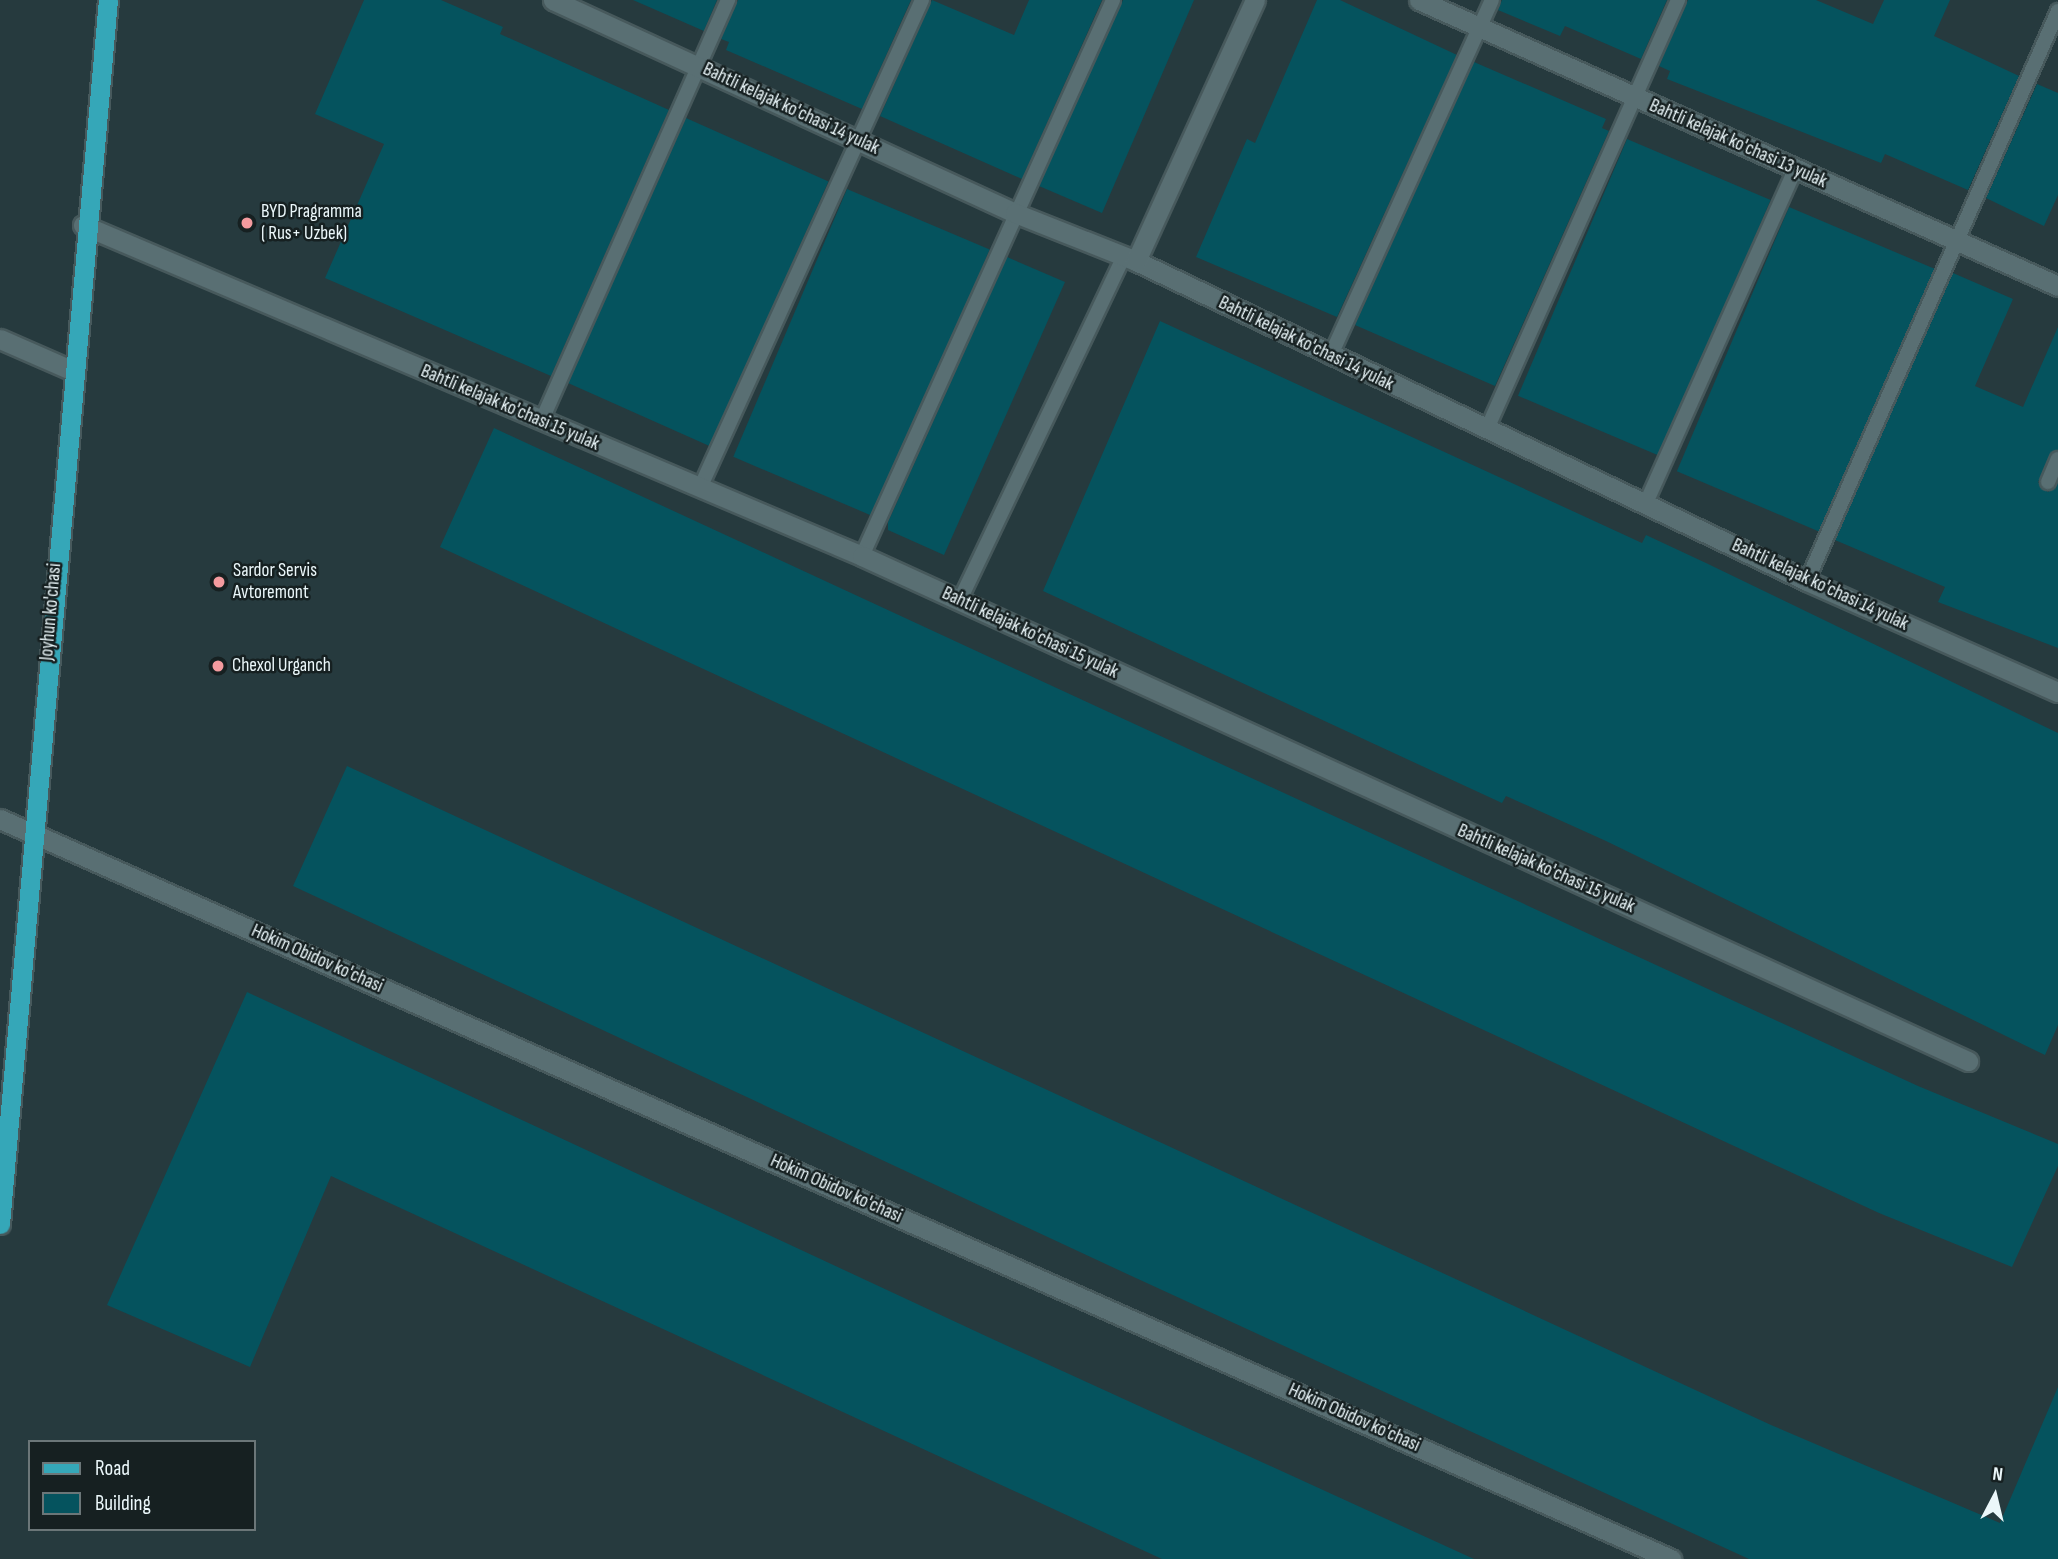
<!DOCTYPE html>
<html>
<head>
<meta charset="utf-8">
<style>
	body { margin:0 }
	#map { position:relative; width:2058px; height:1559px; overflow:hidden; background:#263a3e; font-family:"Sofia Sans Condensed",sans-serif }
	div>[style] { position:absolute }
	.building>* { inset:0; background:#05535e; transform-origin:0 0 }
	.roads { filter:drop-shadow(2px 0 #47595c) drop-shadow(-2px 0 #47595c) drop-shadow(0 2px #47595c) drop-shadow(0 -2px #47595c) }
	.service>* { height:14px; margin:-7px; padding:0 7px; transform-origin:7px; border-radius:7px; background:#596f73 }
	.minor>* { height:19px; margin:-9.5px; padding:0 9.5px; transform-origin:9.5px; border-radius:9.5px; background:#596f73 }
	.primary>* { height:19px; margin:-9.5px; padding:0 9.5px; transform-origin:9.5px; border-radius:9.5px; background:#35a7b8 }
	.dots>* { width:19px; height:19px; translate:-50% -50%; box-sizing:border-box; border:4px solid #162021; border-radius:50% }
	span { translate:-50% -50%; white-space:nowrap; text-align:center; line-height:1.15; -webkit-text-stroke:5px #162021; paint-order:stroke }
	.street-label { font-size:19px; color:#ebf7fa }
	.poi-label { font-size:19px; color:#ebf7fa }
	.left { translate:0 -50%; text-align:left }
	.legend { position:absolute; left:28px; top:1440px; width:228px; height:91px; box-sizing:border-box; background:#162021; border:2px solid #6b7678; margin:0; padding:9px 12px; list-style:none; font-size:21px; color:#ebf7fa }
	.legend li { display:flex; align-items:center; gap:14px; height:35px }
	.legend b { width:35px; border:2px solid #6b7678 }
	.north { position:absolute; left:1960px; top:1461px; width:70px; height:70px; -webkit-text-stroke:5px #162021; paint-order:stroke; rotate:7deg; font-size:19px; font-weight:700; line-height:28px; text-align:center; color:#ebf7fa }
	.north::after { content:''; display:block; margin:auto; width:24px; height:32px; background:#ebf7fa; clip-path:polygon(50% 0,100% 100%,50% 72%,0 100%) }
</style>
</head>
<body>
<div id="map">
	<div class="building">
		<i style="clip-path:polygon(364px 0,441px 0,503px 27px,500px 34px,669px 110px,551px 376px,325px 278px,384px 144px,315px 114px)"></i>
		<i style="clip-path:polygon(633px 0,717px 0,704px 31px)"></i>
		<i style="clip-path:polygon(738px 0,911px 0,862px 109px,726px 50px,729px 42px,721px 39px)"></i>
		<i style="clip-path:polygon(932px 0,1014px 35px,1029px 0,1102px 0,1022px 179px,880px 116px)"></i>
		<i style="clip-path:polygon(1123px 0,1194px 0,1102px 213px,1039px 186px)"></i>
		<i style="clip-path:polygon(1317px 0,1340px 0,1457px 55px,1337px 317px,1196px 257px,1247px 139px,1255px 143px)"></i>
		<i style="clip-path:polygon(1502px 0,1667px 0,1641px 59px,1565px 26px,1560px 36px,1498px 10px)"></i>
		<i style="clip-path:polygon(1688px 0,1816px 0,1873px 24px,1884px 0,1950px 0,1934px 36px,2019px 76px,1968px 190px,1885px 154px,1881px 163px,1667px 79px,1670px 71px,1659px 66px)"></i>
		<i style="clip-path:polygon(1474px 62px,1606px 119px,1602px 128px,1609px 131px,1495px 386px,1355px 325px)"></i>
		<i style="clip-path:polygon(2037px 84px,2058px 93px,2058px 195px,2044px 226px,1986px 198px)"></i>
		<i style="left:686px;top:118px;width:156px;height:290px;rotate:24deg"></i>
		<i style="left:1627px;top:139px;width:156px;height:279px;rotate:23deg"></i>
		<i style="left:847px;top:189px;width:155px;height:291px;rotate:23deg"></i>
		<i style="left:1789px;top:207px;width:158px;height:287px;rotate:23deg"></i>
		<i style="clip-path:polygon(1007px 257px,1065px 282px,944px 555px,888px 530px,888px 522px)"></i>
		<i style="clip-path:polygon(1953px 273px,2013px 299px,1975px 386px,2023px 407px,2058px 327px,2058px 450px,2038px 482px,2048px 492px,2058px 483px,2058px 648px,1938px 602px,1945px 587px,1835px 540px)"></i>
		<i style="clip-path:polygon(1160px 321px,1642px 543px,1646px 535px,1706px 563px,2058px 733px,2058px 1025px,2045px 1055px,1606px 841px,1506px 796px,1502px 803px,1043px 591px)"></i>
		<i style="clip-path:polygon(494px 428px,1918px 1086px,2058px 1144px,2058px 1166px,2012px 1267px,1879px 1213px,440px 547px)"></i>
		<i style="clip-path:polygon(347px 766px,1771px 1425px,2000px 1523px,2058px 1387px,2058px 1559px,1749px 1559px,1125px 1273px,293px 886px)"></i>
		<i style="clip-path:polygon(247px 992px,988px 1337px,1474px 1559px,1162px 1559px,331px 1176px,250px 1367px,107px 1305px)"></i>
	</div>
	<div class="roads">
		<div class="service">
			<i style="left:1330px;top:357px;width:392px;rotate:-65.6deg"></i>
			<i style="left:541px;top:422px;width:462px;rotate:-66.1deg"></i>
			<i style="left:1487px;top:429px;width:470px;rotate:-66deg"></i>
			<i style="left:2048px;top:482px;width:25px;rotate:-67deg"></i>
			<i style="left:700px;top:488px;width:536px;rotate:-65.54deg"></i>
			<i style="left:1646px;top:503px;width:365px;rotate:-65.9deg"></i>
			<i style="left:862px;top:556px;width:610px;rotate:-65.7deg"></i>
			<i style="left:1807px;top:581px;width:623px;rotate:-66.23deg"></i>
			<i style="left:959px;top:602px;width:383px;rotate:-64.5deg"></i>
		</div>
		<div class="minor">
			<i style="left:553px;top:0;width:509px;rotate:24.75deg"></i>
			<i style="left:1015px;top:213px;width:130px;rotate:21.6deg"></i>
			<i style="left:1136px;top:261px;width:743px;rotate:25.5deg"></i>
			<i style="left:1807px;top:581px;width:274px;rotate:23.9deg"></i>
			<i style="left:1419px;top:0;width:700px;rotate:24.11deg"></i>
			<i style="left:83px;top:225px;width:846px;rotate:23.02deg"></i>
			<i style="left:862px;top:556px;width:1216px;rotate:24.54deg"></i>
			<i style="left:1136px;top:261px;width:287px;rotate:-65.5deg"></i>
			<i style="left:0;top:339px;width:77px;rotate:23.6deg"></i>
			<i style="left:0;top:819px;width:1828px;rotate:23.89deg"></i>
		</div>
		<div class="primary">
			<i style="left:0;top:1224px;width:1229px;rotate:-84.96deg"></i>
		</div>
	</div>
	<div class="dots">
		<i style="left:247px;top:223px;background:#f49b9f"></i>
		<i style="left:219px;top:582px;background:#f49b9f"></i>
		<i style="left:218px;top:666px;background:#f49b9f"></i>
	</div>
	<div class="street-label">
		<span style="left:791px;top:109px;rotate:25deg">Bahtli kelajak ko'chasi 14 yulak</span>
		<span style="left:1738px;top:144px;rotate:24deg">Bahtli kelajak ko'chasi 13 yulak</span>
		<span style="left:1306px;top:344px;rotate:26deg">Bahtli kelajak ko'chasi 14 yulak</span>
		<span style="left:510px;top:408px;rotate:23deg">Bahtli kelajak ko'chasi 15 yulak</span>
		<span style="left:1820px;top:585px;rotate:25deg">Bahtli kelajak ko'chasi 14 yulak</span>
		<span style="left:51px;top:612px;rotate:-85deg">Joyhun ko'chasi</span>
		<span style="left:1030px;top:633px;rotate:25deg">Bahtli kelajak ko'chasi 15 yulak</span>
		<span style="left:1546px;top:869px;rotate:24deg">Bahtli kelajak ko'chasi 15 yulak</span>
		<span style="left:317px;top:959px;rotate:24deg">Hokim Obidov ko'chasi</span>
		<span style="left:836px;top:1189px;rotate:24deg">Hokim Obidov ko'chasi</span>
		<span style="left:1354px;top:1418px;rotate:24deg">Hokim Obidov ko'chasi</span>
	</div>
	<div class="poi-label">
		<span class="left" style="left:261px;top:223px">BYD Pragramma<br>( Rus+ Uzbek)</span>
		<span class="left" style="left:233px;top:582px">Sardor Servis<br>Avtoremont</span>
		<span class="left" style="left:232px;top:666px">Chexol Urganch</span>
	</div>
	<ul class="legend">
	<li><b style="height:9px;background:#35a7b8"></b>Road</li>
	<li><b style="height:19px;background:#05535e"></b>Building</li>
	</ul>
	<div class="north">N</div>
</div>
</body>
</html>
